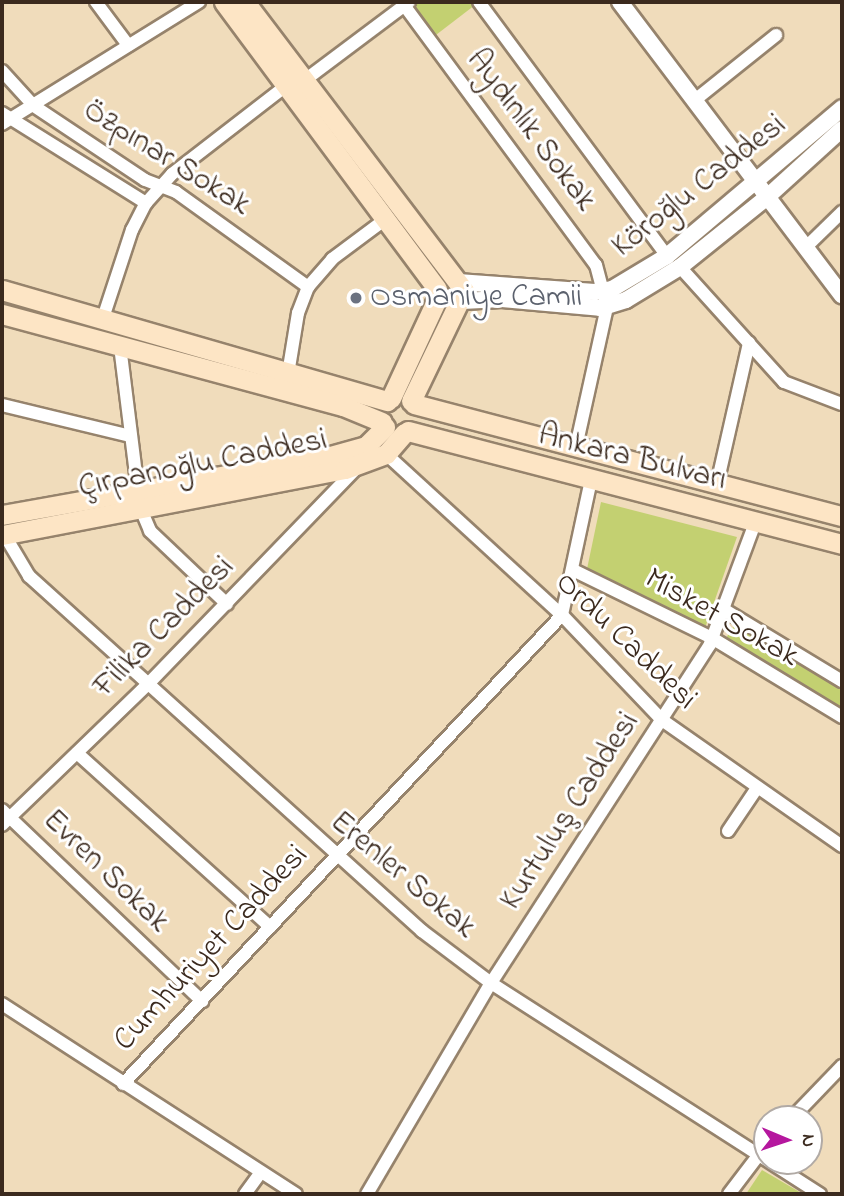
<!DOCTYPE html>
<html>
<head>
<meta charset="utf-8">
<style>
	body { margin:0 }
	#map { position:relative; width:844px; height:1196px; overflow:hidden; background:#f0dcbb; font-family:"Indie Flower",sans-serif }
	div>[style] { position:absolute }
	.green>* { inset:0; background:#c3d071 }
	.roads { filter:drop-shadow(2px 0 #96836c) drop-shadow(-2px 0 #96836c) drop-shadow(0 2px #96836c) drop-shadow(0 -2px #96836c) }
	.minor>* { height:12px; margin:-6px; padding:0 6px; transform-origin:6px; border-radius:6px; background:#fff }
	.tertiary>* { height:16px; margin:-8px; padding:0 8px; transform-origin:8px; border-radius:8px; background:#fff }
	.secondary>* { height:19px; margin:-9.5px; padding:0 9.5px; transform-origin:9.5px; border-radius:9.5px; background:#fde5c5 }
	.dots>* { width:19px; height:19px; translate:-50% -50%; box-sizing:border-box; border:4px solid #fff; border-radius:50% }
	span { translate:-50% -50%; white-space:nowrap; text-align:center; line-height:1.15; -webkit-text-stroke:6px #fff; paint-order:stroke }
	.street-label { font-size:32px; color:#3b2a1e }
	.worship-label { font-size:32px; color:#5b616d }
	.left { translate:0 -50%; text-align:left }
	.frame { position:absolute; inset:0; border:4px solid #3b2a1e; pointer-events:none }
	.north { position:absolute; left:753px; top:1105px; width:70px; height:70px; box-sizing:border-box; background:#fff; border:2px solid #b1aaa5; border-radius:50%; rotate:92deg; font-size:19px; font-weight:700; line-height:28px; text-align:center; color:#3b2a1e }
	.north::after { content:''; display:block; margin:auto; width:24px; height:32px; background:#b5179e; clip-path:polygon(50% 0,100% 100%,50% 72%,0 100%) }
</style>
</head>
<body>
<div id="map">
	<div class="green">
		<i style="clip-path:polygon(417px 2px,473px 2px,475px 5px,432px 38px,409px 7px)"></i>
		<i style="clip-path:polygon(601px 502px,737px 537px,705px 628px,587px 569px)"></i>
		<i style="clip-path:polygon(736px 623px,842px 686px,842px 713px,724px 641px)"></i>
		<i style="clip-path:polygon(762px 1170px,803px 1194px,746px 1194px)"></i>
	</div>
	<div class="roads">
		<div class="minor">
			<i style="left:96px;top:2px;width:54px;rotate:53.3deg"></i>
			<i style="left:479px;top:2px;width:316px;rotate:53.5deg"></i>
			<i style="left:404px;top:5px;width:323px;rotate:53.6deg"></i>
			<i style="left:596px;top:265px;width:43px;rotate:75.3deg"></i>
			<i style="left:607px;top:307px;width:143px;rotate:102.5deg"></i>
			<i style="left:2px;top:71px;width:47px;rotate:47.6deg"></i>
			<i style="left:34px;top:106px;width:133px;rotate:33.7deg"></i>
			<i style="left:145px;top:180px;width:33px;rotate:21deg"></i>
			<i style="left:176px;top:192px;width:163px;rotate:35.7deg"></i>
			<i style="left:305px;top:80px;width:130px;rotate:-36.9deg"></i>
			<i style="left:695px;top:100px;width:104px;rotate:-38.7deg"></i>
			<i style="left:2px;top:113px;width:170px;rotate:32deg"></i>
			<i style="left:2px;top:124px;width:232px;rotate:-31.8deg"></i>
			<i style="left:805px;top:248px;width:52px;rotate:-44.2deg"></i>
			<i style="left:680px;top:267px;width:155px;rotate:47.9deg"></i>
			<i style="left:784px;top:382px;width:62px;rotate:20.8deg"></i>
			<i style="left:103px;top:318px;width:93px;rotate:-71.8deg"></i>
			<i style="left:132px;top:230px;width:30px;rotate:-63deg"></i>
			<i style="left:146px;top:203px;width:39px;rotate:-48deg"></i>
			<i style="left:172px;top:174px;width:145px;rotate:-37.7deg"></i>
			<i style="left:120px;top:346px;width:146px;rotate:82.9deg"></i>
			<i style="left:288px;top:374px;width:62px;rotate:-80.7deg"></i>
			<i style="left:298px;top:313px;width:28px;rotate:-69deg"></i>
			<i style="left:308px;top:287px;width:37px;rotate:-49deg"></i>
			<i style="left:332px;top:259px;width:69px;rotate:-36.7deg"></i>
			<i style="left:2px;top:405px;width:132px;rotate:13.6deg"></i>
			<i style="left:386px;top:454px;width:239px;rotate:42.5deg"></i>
			<i style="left:562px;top:615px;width:145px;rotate:46.4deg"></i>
			<i style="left:662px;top:720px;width:220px;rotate:35deg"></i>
			<i style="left:717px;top:484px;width:145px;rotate:-77.2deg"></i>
			<i style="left:140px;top:507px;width:26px;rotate:67deg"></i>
			<i style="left:150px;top:531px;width:106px;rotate:43.5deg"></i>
			<i style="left:4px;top:534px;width:49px;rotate:59.2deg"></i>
			<i style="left:29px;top:576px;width:530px;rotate:42.09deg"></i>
			<i style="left:422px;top:931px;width:86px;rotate:37deg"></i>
			<i style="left:491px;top:983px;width:391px;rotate:32.7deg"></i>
			<i style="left:573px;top:570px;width:155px;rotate:26.1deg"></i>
			<i style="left:712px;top:638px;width:152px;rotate:31.3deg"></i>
			<i style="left:723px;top:609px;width:139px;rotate:31.2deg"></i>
			<i style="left:77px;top:753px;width:260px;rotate:42deg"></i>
			<i style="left:2px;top:810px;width:277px;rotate:43.7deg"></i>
			<i style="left:2px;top:825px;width:206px;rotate:-44deg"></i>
			<i style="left:150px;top:682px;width:298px;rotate:-46deg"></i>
			<i style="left:728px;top:831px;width:52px;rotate:-56deg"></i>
			<i style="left:2px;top:1004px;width:350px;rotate:32.9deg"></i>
			<i style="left:123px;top:1084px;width:642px;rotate:-46.89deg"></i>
			<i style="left:562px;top:615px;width:138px;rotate:-77.9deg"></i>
			<i style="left:791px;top:1119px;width:74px;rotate:-46.1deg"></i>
			<i style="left:245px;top:1194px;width:27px;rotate:-54deg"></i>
			<i style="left:367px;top:1194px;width:245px;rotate:-59.6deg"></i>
			<i style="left:491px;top:983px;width:404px;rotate:-57.1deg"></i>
			<i style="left:710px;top:644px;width:132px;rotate:-69.6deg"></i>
			<i style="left:729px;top:1194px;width:63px;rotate:-52.8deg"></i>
		</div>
		<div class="tertiary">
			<i style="left:620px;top:2px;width:368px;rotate:52.9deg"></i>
			<i style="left:458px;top:282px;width:137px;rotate:4.2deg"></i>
			<i style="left:595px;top:292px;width:17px;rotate:-10deg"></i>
			<i style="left:612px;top:289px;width:64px;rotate:-31deg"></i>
			<i style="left:667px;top:256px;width:229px;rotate:-40.2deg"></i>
			<i style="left:462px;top:301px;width:40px;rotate:-2.9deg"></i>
			<i style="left:502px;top:299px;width:98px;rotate:5.2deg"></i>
			<i style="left:600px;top:308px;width:27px;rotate:-17deg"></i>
			<i style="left:626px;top:300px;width:63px;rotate:-31.4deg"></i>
			<i style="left:680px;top:267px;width:109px;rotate:-38.7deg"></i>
			<i style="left:765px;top:199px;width:104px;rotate:-42.3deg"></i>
		</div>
		<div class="secondary">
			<i style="left:224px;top:2px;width:357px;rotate:53.4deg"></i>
			<i style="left:245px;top:2px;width:363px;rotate:52.8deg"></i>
			<i style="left:464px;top:291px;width:122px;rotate:115.7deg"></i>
			<i style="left:2px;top:290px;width:401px;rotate:16.1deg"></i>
			<i style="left:2px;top:314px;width:353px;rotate:15.1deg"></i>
			<i style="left:343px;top:406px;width:42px;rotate:22.3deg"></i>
			<i style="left:391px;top:398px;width:109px;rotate:-65.1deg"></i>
			<i style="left:414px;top:404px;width:442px;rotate:14.7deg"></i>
			<i style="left:408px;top:431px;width:448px;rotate:14.6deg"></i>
			<i style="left:2px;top:515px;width:330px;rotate:-10.1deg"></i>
			<i style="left:327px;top:457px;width:41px;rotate:-15.8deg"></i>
			<i style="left:366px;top:446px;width:27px;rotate:-45deg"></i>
			<i style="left:2px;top:535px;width:349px;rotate:-10.9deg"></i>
			<i style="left:345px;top:469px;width:44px;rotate:-20.1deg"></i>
			<i style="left:386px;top:454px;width:28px;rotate:-49deg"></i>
		</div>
	</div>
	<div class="dots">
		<i style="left:356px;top:298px;background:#6b7280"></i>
	</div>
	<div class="street-label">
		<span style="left:530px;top:131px;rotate:53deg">Aydınlık Sokak</span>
		<span style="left:166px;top:159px;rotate:32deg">Özpınar Sokak</span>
		<span style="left:700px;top:187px;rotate:-38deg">Köroğlu Caddesi</span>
		<span style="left:632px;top:459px;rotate:14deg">Ankara Bulvarı</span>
		<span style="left:203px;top:465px;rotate:-11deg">Çırpanoğlu Caddesi</span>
		<span style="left:721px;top:619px;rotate:29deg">Misket Sokak</span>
		<span style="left:165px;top:628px;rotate:-45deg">Filika Caddesi</span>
		<span style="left:625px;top:642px;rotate:44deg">Ordu Caddesi</span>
		<span style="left:571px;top:812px;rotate:-57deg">Kurtuluş Caddesi</span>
		<span style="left:105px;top:872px;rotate:44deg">Evren Sokak</span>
		<span style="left:402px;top:876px;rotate:40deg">Erenler Sokak</span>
		<span style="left:212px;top:949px;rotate:-47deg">Cumhuriyet Caddesi</span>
	</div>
	<div class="worship-label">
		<span class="left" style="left:370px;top:298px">Osmaniye Camii</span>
	</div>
	<div class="frame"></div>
	<div class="north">N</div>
</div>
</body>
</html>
